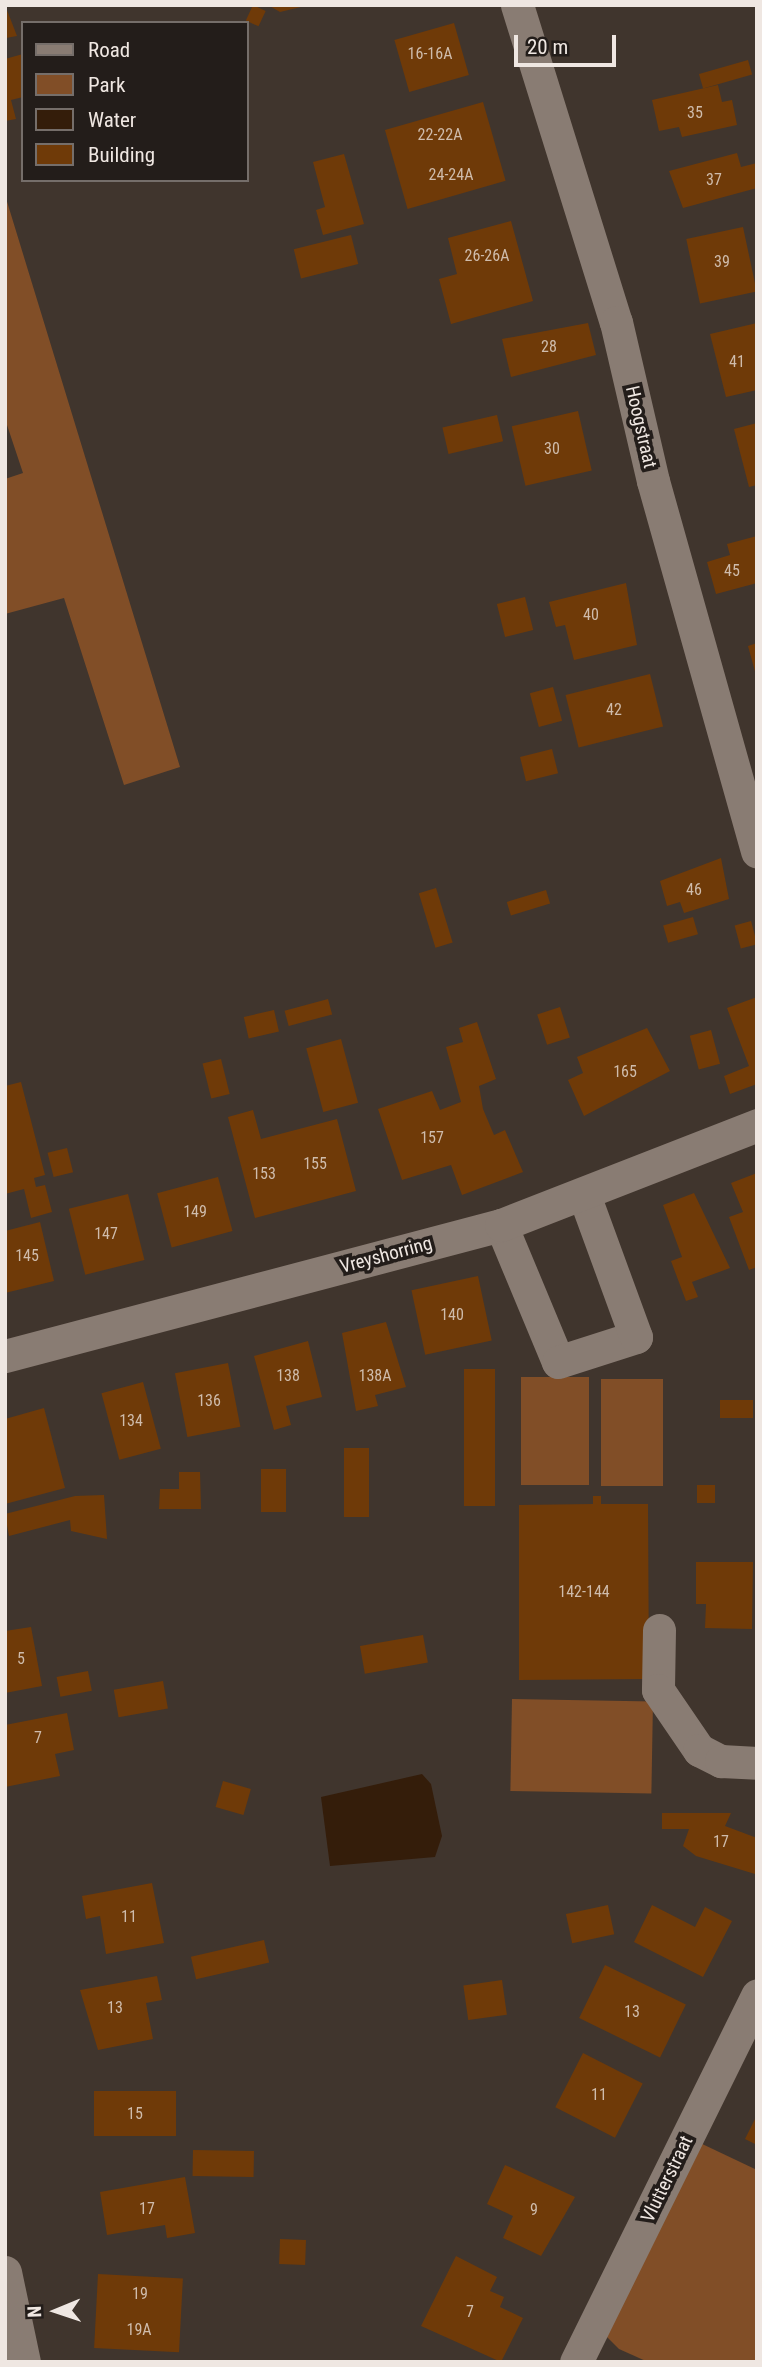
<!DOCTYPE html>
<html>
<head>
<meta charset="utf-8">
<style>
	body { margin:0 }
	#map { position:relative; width:762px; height:2367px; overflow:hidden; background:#40352d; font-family:"Roboto Condensed",sans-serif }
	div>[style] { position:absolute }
	.green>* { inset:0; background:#814e27; transform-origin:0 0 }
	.water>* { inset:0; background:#341d0a }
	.building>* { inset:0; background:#6f3a08; transform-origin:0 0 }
	.minor>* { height:33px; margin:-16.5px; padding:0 16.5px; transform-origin:16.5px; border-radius:16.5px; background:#897c73 }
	span { translate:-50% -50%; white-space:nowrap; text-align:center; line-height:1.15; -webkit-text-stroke:7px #231d1a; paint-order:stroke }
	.number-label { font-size:16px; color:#cfbcac }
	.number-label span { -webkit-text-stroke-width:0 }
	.street-label { font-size:19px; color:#efe7e2 }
	.frame { position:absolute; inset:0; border:7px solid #efe7e2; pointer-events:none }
	.legend { position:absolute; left:21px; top:21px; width:228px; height:161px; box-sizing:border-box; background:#231d1a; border:2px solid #756e6a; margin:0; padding:9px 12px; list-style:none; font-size:21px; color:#efe7e2 }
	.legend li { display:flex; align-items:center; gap:14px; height:35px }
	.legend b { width:35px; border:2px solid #756e6a }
	.north { position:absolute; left:21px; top:2276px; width:70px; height:70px; -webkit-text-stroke:5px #231d1a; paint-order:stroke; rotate:268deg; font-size:19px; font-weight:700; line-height:28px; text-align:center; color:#efe7e2 }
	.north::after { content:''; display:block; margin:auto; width:24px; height:32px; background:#efe7e2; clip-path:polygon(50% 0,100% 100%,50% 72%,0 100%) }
	.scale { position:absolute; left:514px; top:35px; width:102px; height:32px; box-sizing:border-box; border:4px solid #efe7e2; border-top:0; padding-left:9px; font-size:21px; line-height:24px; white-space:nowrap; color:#efe7e2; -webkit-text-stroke:5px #231d1a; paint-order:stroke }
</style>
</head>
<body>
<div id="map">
	<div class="green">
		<i style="clip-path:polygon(5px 195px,180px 767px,124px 785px,64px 598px,5px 614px,5px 479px,23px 473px,5px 419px)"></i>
		<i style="left:521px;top:1377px;width:68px;height:108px"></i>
		<i style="left:601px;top:1379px;width:62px;height:107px"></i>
		<i style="left:512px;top:1699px;width:141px;height:92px;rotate:1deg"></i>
		<i style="clip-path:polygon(698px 2142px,757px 2170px,757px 2362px,648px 2362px,619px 2349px,604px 2334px)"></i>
	</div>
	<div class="water">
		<i style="clip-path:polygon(422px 1774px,431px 1784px,442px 1836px,435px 1857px,330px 1866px,321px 1797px)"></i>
	</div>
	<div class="building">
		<i style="clip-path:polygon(5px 5px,17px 36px,6px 38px,5px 35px)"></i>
		<i style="left:253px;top:5px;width:14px;height:17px;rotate:25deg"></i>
		<i style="clip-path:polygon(268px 5px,305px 5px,305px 6px,280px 12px)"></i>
		<i style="left:454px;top:23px;width:54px;height:62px;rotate:74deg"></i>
		<i style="clip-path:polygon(23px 54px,23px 97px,11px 100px,16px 119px,5px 121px,5px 59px)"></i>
		<i style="left:748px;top:60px;width:15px;height:51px;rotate:74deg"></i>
		<i style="clip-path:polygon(718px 85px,722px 102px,732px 100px,737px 125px,682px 137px,679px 127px,659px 131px,652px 100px)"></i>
		<i style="left:483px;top:102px;width:82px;height:102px;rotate:74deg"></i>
		<i style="clip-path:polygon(737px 153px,741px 167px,757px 163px,757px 188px,683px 208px,669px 171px)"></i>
		<i style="clip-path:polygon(344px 154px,364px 224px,323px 235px,316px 210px,325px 207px,313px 162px)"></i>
		<i style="clip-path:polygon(511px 221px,533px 301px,451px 324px,439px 279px,457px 274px,448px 238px)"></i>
		<i style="left:743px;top:227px;width:66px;height:58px;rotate:78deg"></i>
		<i style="left:351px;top:235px;width:30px;height:59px;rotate:76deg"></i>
		<i style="clip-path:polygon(588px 323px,596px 355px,511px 377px,502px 339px)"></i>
		<i style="clip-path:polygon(757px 323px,757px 390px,726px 397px,710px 334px)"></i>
		<i style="left:578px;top:411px;width:61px;height:68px;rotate:77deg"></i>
		<i style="left:497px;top:415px;width:27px;height:56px;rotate:77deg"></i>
		<i style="clip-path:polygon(757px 423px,757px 485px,749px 487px,734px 429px)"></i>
		<i style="clip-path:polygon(757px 536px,757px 583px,716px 594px,707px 562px,730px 555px,727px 544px)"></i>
		<i style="clip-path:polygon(626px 583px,637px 645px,574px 660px,565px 625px,556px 627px,549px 602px)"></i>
		<i style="left:525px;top:597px;width:34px;height:29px;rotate:76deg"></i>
		<i style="clip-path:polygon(757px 643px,757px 675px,756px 675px,748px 646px)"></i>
		<i style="left:650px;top:674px;width:54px;height:87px;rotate:76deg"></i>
		<i style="left:553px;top:687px;width:35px;height:24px;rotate:75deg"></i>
		<i style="left:552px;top:749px;width:25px;height:33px;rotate:76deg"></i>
		<i style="clip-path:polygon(721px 858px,729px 899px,684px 913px,680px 902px,667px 906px,660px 881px)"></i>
		<i style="left:436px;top:888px;width:57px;height:18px;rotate:73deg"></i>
		<i style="left:546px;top:890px;width:14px;height:41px;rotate:73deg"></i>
		<i style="left:693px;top:917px;width:18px;height:31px;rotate:74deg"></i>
		<i style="left:751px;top:921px;width:24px;height:17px;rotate:75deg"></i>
		<i style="clip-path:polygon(757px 997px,757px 1084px,730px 1094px,724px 1076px,749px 1066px,727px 1008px)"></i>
		<i style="left:328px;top:999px;width:16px;height:45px;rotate:75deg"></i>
		<i style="left:560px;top:1007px;width:32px;height:24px;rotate:72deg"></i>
		<i style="left:274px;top:1010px;width:22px;height:31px;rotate:77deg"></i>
		<i style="clip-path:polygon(477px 1022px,496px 1079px,479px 1086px,483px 1109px,494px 1135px,505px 1130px,523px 1172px,462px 1195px,451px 1165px,402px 1180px,378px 1109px,432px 1091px,440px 1110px,461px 1102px,446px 1047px,463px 1042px,459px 1028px)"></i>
		<i style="clip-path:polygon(647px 1028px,670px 1071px,584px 1116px,568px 1080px,583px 1073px,577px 1057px)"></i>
		<i style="left:711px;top:1030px;width:35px;height:22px;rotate:75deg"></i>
		<i style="left:341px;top:1039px;width:66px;height:36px;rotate:75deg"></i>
		<i style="left:221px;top:1059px;width:36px;height:19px;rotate:76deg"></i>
		<i style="clip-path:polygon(21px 1082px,45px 1175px,34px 1178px,36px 1187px,45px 1185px,52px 1212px,31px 1218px,24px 1189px,5px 1194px,5px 1086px)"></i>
		<i style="clip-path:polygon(253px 1110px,261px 1139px,337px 1119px,356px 1191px,255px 1218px,228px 1117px)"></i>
		<i style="left:67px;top:1148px;width:25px;height:20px;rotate:76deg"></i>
		<i style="clip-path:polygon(757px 1173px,757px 1267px,749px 1270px,729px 1217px,743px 1212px,731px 1183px)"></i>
		<i style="left:218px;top:1177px;width:56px;height:63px;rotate:75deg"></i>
		<i style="clip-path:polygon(694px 1193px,730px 1268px,692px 1282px,698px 1297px,686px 1301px,671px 1261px,682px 1257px,663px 1205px)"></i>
		<i style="left:128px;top:1194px;width:68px;height:61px;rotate:76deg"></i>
		<i style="clip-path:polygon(40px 1222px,54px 1281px,5px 1293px,5px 1231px)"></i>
		<i style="left:478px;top:1276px;width:66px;height:68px;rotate:78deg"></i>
		<i style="clip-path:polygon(386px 1322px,406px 1387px,375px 1395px,378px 1406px,356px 1411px,342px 1333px)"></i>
		<i style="clip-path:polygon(308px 1341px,322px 1397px,286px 1406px,291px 1425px,274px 1430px,254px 1356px)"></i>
		<i style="left:228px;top:1363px;width:65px;height:54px;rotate:79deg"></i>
		<i style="left:495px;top:1369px;width:137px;height:31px;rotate:90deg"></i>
		<i style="left:143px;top:1382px;width:69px;height:43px;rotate:75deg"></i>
		<i style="left:720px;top:1400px;width:33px;height:18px"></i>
		<i style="clip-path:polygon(44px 1408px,65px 1488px,5px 1504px,5px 1419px)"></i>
		<i style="left:344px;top:1448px;width:25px;height:69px"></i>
		<i style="left:286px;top:1469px;width:43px;height:25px;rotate:90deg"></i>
		<i style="clip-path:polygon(179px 1472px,200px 1472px,201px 1509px,159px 1509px,160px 1489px,179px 1489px)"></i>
		<i style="left:697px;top:1485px;width:18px;height:18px"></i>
		<i style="clip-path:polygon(104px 1495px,107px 1539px,71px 1531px,70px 1520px,9px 1536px,5px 1514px,75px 1496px)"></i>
		<i style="clip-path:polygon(593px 1496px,601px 1496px,601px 1504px,648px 1504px,649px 1679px,519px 1680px,519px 1505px,593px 1504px)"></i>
		<i style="clip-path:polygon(696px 1562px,753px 1562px,752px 1629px,705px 1628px,706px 1604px,696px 1604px)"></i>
		<i style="clip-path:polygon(31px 1627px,42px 1686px,5px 1693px,5px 1631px)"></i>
		<i style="left:423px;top:1635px;width:28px;height:64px;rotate:80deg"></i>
		<i style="left:88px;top:1671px;width:20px;height:32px;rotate:79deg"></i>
		<i style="left:163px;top:1681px;width:28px;height:50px;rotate:80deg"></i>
		<i style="clip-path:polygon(67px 1713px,74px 1750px,55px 1754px,60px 1776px,5px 1787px,5px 1725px)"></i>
		<i style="left:223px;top:1781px;width:29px;height:27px;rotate:16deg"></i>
		<i style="clip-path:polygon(662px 1813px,731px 1813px,725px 1826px,757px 1838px,755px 1874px,696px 1856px,683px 1846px,689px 1829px,662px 1829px)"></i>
		<i style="clip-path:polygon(152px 1883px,164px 1943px,106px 1954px,100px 1916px,86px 1919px,82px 1896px)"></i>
		<i style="left:608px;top:1905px;width:30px;height:43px;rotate:78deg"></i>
		<i style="clip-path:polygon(652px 1905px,695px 1927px,705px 1907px,732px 1921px,703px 1977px,634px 1942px)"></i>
		<i style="left:264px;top:1940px;width:23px;height:75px;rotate:77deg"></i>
		<i style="left:605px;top:1965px;width:90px;height:59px;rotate:26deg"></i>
		<i style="clip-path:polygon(157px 1976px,162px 2000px,146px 2003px,153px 2039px,98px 2050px,80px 1990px)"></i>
		<i style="left:502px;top:1980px;width:35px;height:39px;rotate:82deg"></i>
		<i style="left:583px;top:2053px;width:67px;height:61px;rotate:27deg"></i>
		<i style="left:94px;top:2091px;width:82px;height:45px"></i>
		<i style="clip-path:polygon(757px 2115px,757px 2145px,745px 2139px)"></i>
		<i style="left:193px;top:2150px;width:61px;height:26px;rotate:1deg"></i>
		<i style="clip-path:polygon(505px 2165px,575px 2197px,541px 2256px,503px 2238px,513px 2216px,487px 2204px)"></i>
		<i style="clip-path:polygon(185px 2177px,195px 2233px,167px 2238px,165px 2225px,107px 2235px,100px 2192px)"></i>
		<i style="left:280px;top:2239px;width:26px;height:25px;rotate:2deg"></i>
		<i style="clip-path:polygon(456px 2256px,497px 2277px,490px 2291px,504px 2297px,500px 2307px,523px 2318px,501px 2362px,421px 2326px)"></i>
		<i style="left:98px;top:2274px;width:85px;height:74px;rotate:3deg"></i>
	</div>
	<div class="minor">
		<i style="left:517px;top:5px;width:332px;rotate:72.7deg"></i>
		<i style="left:616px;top:322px;width:163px;rotate:76.9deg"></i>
		<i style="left:653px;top:481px;width:385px;rotate:74.3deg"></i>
		<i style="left:501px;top:1225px;width:148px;rotate:67.4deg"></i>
		<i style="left:558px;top:1362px;width:82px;rotate:-17.8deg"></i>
		<i style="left:636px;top:1337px;width:151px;rotate:-110.1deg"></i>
		<i style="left:5px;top:1356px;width:513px;rotate:-14.79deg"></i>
		<i style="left:501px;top:1225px;width:275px;rotate:-21.3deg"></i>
		<i style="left:659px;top:1630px;width:60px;rotate:91deg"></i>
		<i style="left:658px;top:1690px;width:73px;rotate:55.7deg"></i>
		<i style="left:699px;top:1750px;width:25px;rotate:27deg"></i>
		<i style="left:721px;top:1761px;width:36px;rotate:3deg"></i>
		<i style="left:5px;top:2272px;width:92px;rotate:78.1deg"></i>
		<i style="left:576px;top:2362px;width:409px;rotate:-63.7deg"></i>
	</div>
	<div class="number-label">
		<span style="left:430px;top:54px">16-16A</span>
		<span style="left:695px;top:113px">35</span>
		<span style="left:440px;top:135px">22-22A</span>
		<span style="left:451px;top:175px">24-24A</span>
		<span style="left:714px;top:180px">37</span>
		<span style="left:487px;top:256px">26-26A</span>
		<span style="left:722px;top:262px">39</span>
		<span style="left:549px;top:347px">28</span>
		<span style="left:737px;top:362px">41</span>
		<span style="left:552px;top:449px">30</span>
		<span style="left:732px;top:571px">45</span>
		<span style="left:591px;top:615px">40</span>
		<span style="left:614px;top:710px">42</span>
		<span style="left:694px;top:890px">46</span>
		<span style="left:625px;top:1072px">165</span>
		<span style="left:432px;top:1138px">157</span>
		<span style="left:315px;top:1164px">155</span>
		<span style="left:264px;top:1174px">153</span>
		<span style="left:195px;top:1212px">149</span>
		<span style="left:106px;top:1234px">147</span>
		<span style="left:27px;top:1256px">145</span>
		<span style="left:452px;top:1315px">140</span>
		<span style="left:288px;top:1376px">138</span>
		<span style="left:375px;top:1376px">138A</span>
		<span style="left:209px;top:1401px">136</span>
		<span style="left:131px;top:1421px">134</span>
		<span style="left:584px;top:1592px">142-144</span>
		<span style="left:21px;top:1659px">5</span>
		<span style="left:38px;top:1738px">7</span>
		<span style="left:721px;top:1842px">17</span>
		<span style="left:129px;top:1917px">11</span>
		<span style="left:115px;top:2008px">13</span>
		<span style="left:632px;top:2012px">13</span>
		<span style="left:599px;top:2095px">11</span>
		<span style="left:135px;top:2114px">15</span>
		<span style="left:147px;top:2209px">17</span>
		<span style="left:534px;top:2210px">9</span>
		<span style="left:140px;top:2294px">19</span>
		<span style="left:470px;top:2312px">7</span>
		<span style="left:139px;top:2330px">19A</span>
	</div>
	<div class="street-label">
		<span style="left:641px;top:427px;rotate:77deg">Hoogstraat</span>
		<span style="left:386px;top:1255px;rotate:-15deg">Vreyshorring</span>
		<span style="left:667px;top:2179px;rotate:-64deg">Vlutterstraat</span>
	</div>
	<div class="frame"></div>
	<ul class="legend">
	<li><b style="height:9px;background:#897c73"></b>Road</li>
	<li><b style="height:19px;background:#814e27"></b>Park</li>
	<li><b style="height:19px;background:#341d0a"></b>Water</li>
	<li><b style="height:19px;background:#6f3a08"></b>Building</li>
	</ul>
	<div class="north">N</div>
	<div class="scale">20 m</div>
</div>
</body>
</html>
